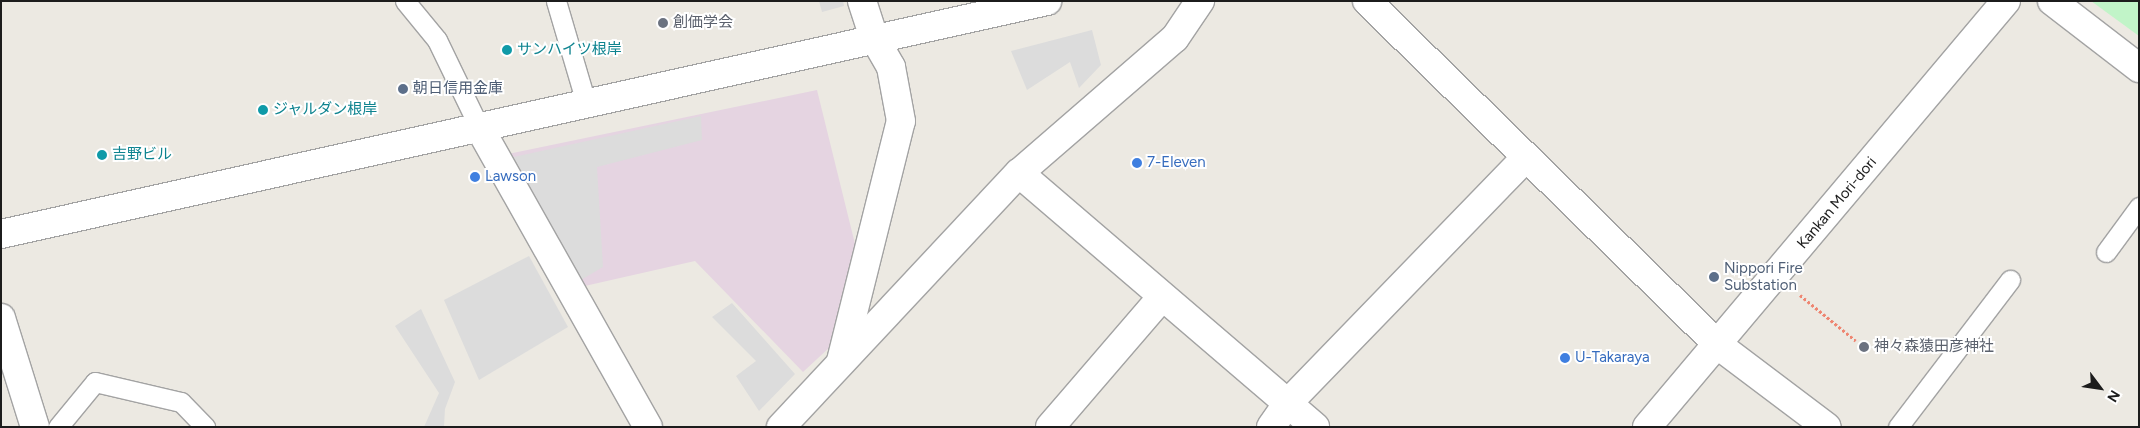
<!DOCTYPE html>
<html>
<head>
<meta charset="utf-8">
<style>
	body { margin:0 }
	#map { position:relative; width:2140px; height:428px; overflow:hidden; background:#ece9e2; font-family:Figtree,"Noto Sans JP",sans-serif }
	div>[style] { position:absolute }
	.industrial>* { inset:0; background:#e5d4e1 }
	.park>* { inset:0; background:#c1f4c8 }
	.parking>* { inset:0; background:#dcdcdc }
	.path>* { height:3px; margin-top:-1.5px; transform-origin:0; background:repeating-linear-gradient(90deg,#ee8571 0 2.5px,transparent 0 5px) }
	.roads { filter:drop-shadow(1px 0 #a3a3a3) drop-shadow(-1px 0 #a3a3a3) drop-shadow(0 1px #a3a3a3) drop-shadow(0 -1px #a3a3a3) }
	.service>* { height:19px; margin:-9.5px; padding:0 9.5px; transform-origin:9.5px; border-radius:9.5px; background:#fff }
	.minor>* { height:28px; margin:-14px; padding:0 14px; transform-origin:14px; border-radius:14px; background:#fff }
	.tertiary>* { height:28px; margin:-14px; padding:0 14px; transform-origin:14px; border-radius:14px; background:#fff }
	.dots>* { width:14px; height:14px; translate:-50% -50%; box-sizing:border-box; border:2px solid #fff; border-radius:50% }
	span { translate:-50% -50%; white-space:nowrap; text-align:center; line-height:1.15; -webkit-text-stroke:4px #fff; paint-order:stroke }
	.worship-label { font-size:15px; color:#5b616d }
	.left { translate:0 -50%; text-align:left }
	.culture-label { font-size:15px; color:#0d838f }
	.service-label { font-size:15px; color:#4e5e75 }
	.shop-label { font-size:15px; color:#366cbe }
	.street-label { font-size:15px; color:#1c1c1c }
	.frame { position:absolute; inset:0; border:2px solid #1c1c1c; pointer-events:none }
	.north { position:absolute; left:2075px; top:363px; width:50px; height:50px; -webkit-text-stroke:4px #fff; paint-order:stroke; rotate:121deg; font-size:14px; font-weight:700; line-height:20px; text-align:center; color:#1c1c1c }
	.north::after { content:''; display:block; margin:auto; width:18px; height:22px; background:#1c1c1c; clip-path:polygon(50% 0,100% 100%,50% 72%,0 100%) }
</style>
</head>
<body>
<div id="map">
	<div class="industrial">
		<i style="clip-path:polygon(817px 90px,855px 244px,844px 334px,803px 372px,695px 261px,576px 288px,503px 155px)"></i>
	</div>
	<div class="park">
		<i style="clip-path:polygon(2091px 1px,2139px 1px,2139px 36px)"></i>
	</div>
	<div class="parking">
		<i style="clip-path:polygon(819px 1px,843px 1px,844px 6px,822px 12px)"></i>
		<i style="clip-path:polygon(1092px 30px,1101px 65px,1079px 88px,1070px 62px,1027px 90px,1011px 51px)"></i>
		<i style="clip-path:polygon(701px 116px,702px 140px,597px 167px,603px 267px,574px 284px,504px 159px)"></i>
		<i style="clip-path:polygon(529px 256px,568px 327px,479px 380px,444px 300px)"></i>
		<i style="clip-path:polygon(732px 303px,795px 374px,759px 411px,736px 376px,756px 361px,712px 317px)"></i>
		<i style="clip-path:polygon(421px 309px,455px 382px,445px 409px,444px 427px,424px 427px,439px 393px,395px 326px)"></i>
	</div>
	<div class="path">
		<i style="left:1800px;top:295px;width:72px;rotate:39.4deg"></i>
	</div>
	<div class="roads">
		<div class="service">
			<i style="left:405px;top:1px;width:50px;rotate:50.6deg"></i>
			<i style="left:437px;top:40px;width:97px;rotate:64.2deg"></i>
			<i style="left:556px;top:1px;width:106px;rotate:73.6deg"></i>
			<i style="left:2106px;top:252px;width:56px;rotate:-53.7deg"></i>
			<i style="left:58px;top:427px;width:58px;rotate:-50.6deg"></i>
			<i style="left:95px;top:382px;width:88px;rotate:13.1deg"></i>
			<i style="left:181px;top:402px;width:35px;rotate:46deg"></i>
			<i style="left:1898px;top:427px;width:185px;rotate:-52.7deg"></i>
		</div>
		<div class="minor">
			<i style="left:1367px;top:1px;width:491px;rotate:44.4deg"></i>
			<i style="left:1718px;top:345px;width:136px;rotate:37deg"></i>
			<i style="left:2052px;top:1px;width:110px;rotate:37.6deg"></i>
			<i style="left:479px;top:127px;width:344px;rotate:60.6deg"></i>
			<i style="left:1019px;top:173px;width:390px;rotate:40.6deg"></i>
			<i style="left:1px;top:318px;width:114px;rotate:72.7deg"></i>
			<i style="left:841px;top:361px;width:247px;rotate:-76deg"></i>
			<i style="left:901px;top:121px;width:55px;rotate:-100.5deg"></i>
			<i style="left:891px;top:67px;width:34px;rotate:-120deg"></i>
			<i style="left:874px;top:38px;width:39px;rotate:-108deg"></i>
			<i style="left:1050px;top:427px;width:172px;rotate:-49.3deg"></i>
			<i style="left:1271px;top:427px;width:28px;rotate:-55deg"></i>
			<i style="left:1287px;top:404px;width:342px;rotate:-45.9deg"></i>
		</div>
		<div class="tertiary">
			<i style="left:1px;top:234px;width:1072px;rotate:-12.56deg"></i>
			<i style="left:781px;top:427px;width:348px;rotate:-46.9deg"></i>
			<i style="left:1019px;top:173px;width:206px;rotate:-40.9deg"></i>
			<i style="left:1175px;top:38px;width:45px;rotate:-56deg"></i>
			<i style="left:1647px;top:427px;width:557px;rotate:-49.88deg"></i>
		</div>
	</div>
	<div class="dots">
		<i style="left:663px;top:23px;background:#6b7280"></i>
		<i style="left:507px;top:50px;background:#0f9aa8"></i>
		<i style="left:403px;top:89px;background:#5c6f8a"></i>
		<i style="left:263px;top:110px;background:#0f9aa8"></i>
		<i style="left:102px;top:155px;background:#0f9aa8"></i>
		<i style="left:1137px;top:163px;background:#3f7fe0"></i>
		<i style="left:475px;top:177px;background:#3f7fe0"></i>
		<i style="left:1714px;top:277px;background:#5c6f8a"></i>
		<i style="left:1864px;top:347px;background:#6b7280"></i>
		<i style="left:1565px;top:358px;background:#3f7fe0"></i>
	</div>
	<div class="worship-label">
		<span class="left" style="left:673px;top:23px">創価学会</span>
		<span class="left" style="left:1874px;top:347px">神々森猿田彦神社</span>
	</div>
	<div class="culture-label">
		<span class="left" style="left:517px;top:50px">サンハイツ根岸</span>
		<span class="left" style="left:273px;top:110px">ジャルダン根岸</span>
		<span class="left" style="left:112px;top:155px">吉野ビル</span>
	</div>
	<div class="service-label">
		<span class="left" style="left:413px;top:89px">朝日信用金庫</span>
		<span class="left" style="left:1724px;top:277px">Nippori Fire<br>Substation</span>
	</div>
	<div class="shop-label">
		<span class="left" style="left:1147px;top:163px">7-Eleven</span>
		<span class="left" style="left:485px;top:177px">Lawson</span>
		<span class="left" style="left:1575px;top:358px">U-Takaraya</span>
	</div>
	<div class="street-label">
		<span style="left:1837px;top:203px;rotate:-50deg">Kankan Mori-dori</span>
	</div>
	<div class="frame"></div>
	<div class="north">N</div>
</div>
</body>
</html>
